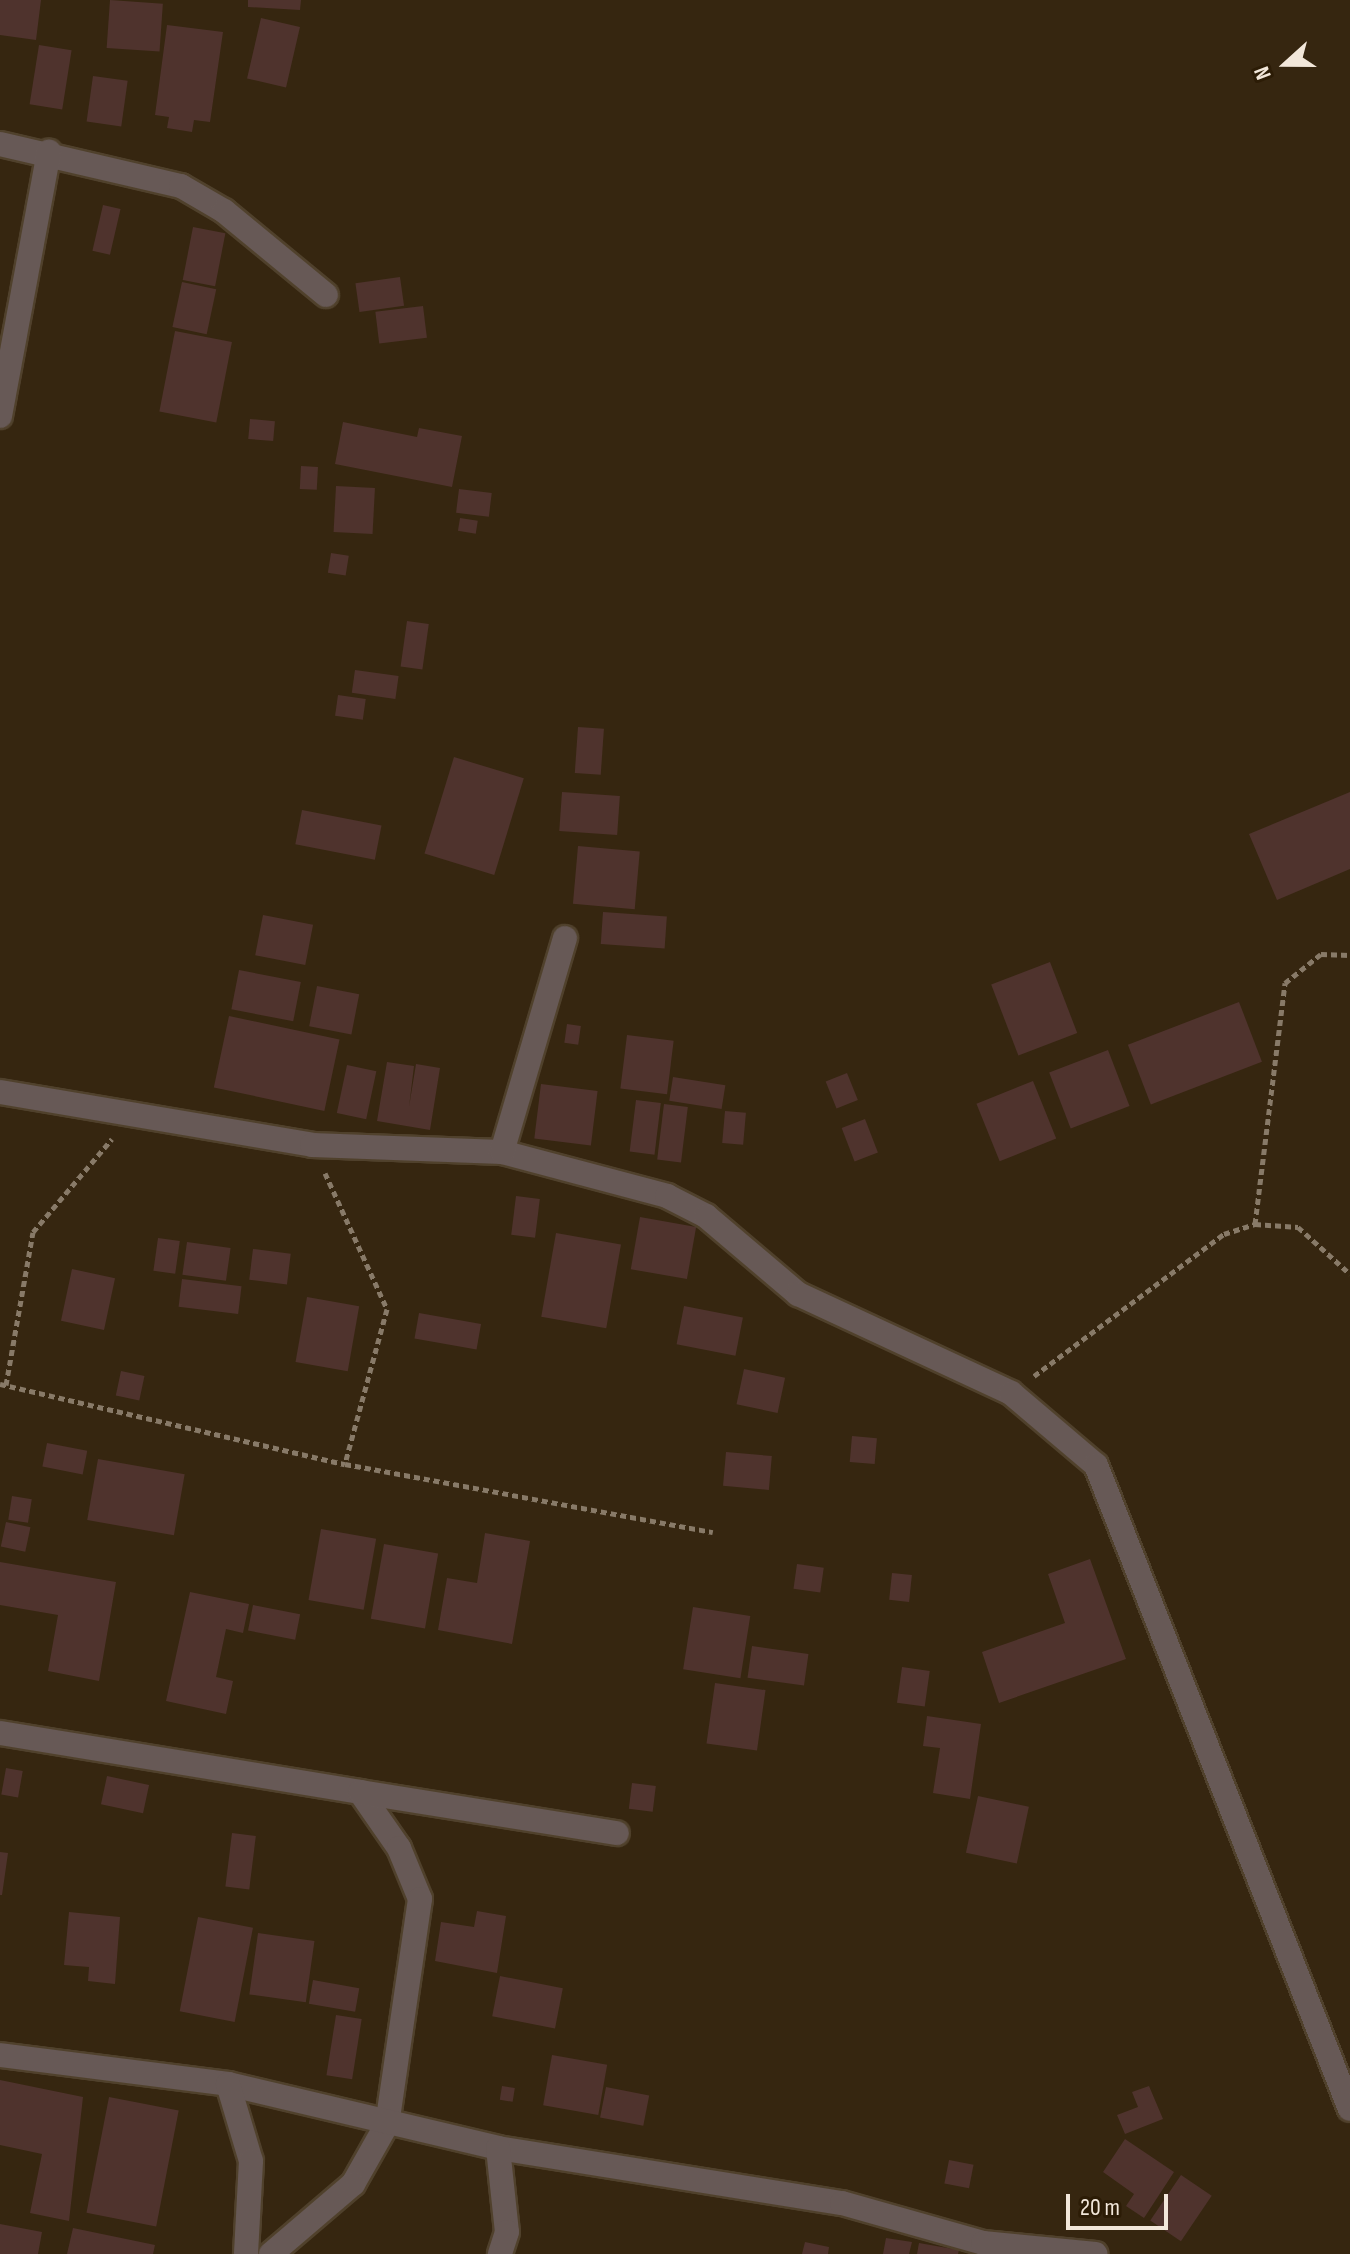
<!DOCTYPE html>
<html>
<head>
<meta charset="utf-8">
<style>
	body { margin:0 }
	#map { position:relative; width:1350px; height:2254px; overflow:hidden; background:#362610; font-family:"Sofia Sans Condensed",sans-serif }
	div>[style] { position:absolute }
	.building>* { inset:0; background:#4f332d; transform-origin:0 0 }
	.path>* { height:5px; margin-top:-2.5px; transform-origin:0; background:repeating-linear-gradient(90deg,#887a68 0 6px,transparent 0 10px) }
	.roads { filter:drop-shadow(2px 0 #50412c) drop-shadow(-2px 0 #50412c) drop-shadow(0 2px #50412c) drop-shadow(0 -2px #50412c) }
	.street>* { height:24px; margin:-12px; padding:0 12px; transform-origin:12px; border-radius:12px; background:#675956 }
	span { translate:-50% -50%; white-space:nowrap; text-align:center; line-height:1.15; -webkit-text-stroke:6px #2c1c06; paint-order:stroke }
	.north { position:absolute; left:1246px; top:24px; width:80px; height:80px; -webkit-text-stroke:6px #2c1c06; paint-order:stroke; rotate:249deg; font-size:22px; font-weight:700; line-height:32px; text-align:center; color:#f2e7da }
	.north::after { content:''; display:block; margin:auto; width:28px; height:36px; background:#f2e7da; clip-path:polygon(50% 0,100% 100%,50% 72%,0 100%) }
	.scale { position:absolute; left:1066px; top:2194px; width:102px; height:36px; box-sizing:border-box; border:4px solid #f2e7da; border-top:0; padding-left:10px; font-size:24px; line-height:28px; white-space:nowrap; color:#f2e7da; -webkit-text-stroke:6px #2c1c06; paint-order:stroke }
</style>
</head>
<body>
<div id="map">
	<div class="building">
		<i style="clip-path:polygon(0 0,41px 0,36px 40px,0 35px)"></i>
		<i style="left:110px;top:0;width:53px;height:48px;rotate:4deg"></i>
		<i style="clip-path:polygon(248px 0,301px 0,300px 10px,248px 7px)"></i>
		<i style="left:261px;top:18px;width:40px;height:62px;rotate:13deg"></i>
		<i style="clip-path:polygon(167px 25px,223px 32px,210px 122px,194px 120px,192px 132px,167px 128px,169px 117px,155px 115px)"></i>
		<i style="left:39px;top:45px;width:33px;height:60px;rotate:9deg"></i>
		<i style="left:93px;top:76px;width:35px;height:46px;rotate:8deg"></i>
		<i style="left:103px;top:205px;width:18px;height:47px;rotate:13deg"></i>
		<i style="left:193px;top:227px;width:33px;height:54px;rotate:11deg"></i>
		<i style="left:400px;top:277px;width:29px;height:45px;rotate:82deg"></i>
		<i style="left:182px;top:282px;width:35px;height:46px;rotate:12deg"></i>
		<i style="left:423px;top:306px;width:32px;height:48px;rotate:83deg"></i>
		<i style="left:175px;top:331px;width:58px;height:82px;rotate:11deg"></i>
		<i style="left:250px;top:419px;width:25px;height:20px;rotate:5deg"></i>
		<i style="clip-path:polygon(343px 422px,417px 437px,419px 428px,462px 436px,452px 487px,335px 464px)"></i>
		<i style="left:301px;top:466px;width:17px;height:23px;rotate:3deg"></i>
		<i style="left:336px;top:486px;width:39px;height:46px;rotate:3deg"></i>
		<i style="left:459px;top:489px;width:33px;height:24px;rotate:7deg"></i>
		<i style="left:460px;top:518px;width:18px;height:13px;rotate:9deg"></i>
		<i style="left:331px;top:553px;width:18px;height:20px;rotate:9deg"></i>
		<i style="left:407px;top:621px;width:22px;height:46px;rotate:8deg"></i>
		<i style="left:355px;top:670px;width:44px;height:23px;rotate:8deg"></i>
		<i style="left:338px;top:695px;width:28px;height:21px;rotate:8deg"></i>
		<i style="left:578px;top:727px;width:26px;height:46px;rotate:4deg"></i>
		<i style="left:454px;top:757px;width:73px;height:101px;rotate:17deg"></i>
		<i style="left:562px;top:792px;width:58px;height:39px;rotate:4deg"></i>
		<i style="clip-path:polygon(1350px 792px,1350px 869px,1277px 900px,1249px 834px)"></i>
		<i style="left:302px;top:810px;width:81px;height:35px;rotate:11deg"></i>
		<i style="left:578px;top:846px;width:62px;height:58px;rotate:5deg"></i>
		<i style="left:603px;top:912px;width:64px;height:32px;rotate:4deg"></i>
		<i style="left:263px;top:915px;width:51px;height:41px;rotate:11deg"></i>
		<i style="left:1050px;top:962px;width:76px;height:63px;rotate:69deg"></i>
		<i style="left:239px;top:970px;width:63px;height:40px;rotate:11deg"></i>
		<i style="left:317px;top:986px;width:43px;height:41px;rotate:11deg"></i>
		<i style="left:1239px;top:1002px;width:64px;height:119px;rotate:69deg"></i>
		<i style="left:229px;top:1016px;width:113px;height:73px;rotate:12deg"></i>
		<i style="left:567px;top:1024px;width:14px;height:19px;rotate:8deg"></i>
		<i style="left:627px;top:1035px;width:47px;height:54px;rotate:7deg"></i>
		<i style="left:1108px;top:1050px;width:60px;height:63px;rotate:69deg"></i>
		<i style="clip-path:polygon(387px 1062px,414px 1066px,409px 1107px,416px 1064px,440px 1068px,430px 1130px,377px 1121px)"></i>
		<i style="left:347px;top:1065px;width:30px;height:49px;rotate:12deg"></i>
		<i style="left:847px;top:1073px;width:29px;height:23px;rotate:68deg"></i>
		<i style="left:673px;top:1077px;width:53px;height:24px;rotate:9deg"></i>
		<i style="left:1033px;top:1081px;width:62px;height:61px;rotate:68deg"></i>
		<i style="left:541px;top:1084px;width:57px;height:55px;rotate:7deg"></i>
		<i style="left:636px;top:1100px;width:25px;height:52px;rotate:7deg"></i>
		<i style="left:664px;top:1104px;width:24px;height:56px;rotate:7deg"></i>
		<i style="left:725px;top:1111px;width:21px;height:32px;rotate:5deg"></i>
		<i style="left:865px;top:1119px;width:36px;height:25px;rotate:69deg"></i>
		<i style="left:516px;top:1196px;width:24px;height:39px;rotate:7deg"></i>
		<i style="left:640px;top:1217px;width:57px;height:53px;rotate:10deg"></i>
		<i style="left:556px;top:1233px;width:66px;height:85px;rotate:10deg"></i>
		<i style="left:158px;top:1238px;width:22px;height:33px;rotate:8deg"></i>
		<i style="left:187px;top:1242px;width:44px;height:33px;rotate:8deg"></i>
		<i style="left:253px;top:1249px;width:38px;height:31px;rotate:7deg"></i>
		<i style="left:72px;top:1269px;width:44px;height:53px;rotate:12deg"></i>
		<i style="left:182px;top:1279px;width:60px;height:28px;rotate:7deg"></i>
		<i style="left:307px;top:1297px;width:53px;height:66px;rotate:10deg"></i>
		<i style="left:684px;top:1306px;width:60px;height:39px;rotate:11deg"></i>
		<i style="left:419px;top:1313px;width:63px;height:26px;rotate:10deg"></i>
		<i style="left:744px;top:1369px;width:42px;height:36px;rotate:12deg"></i>
		<i style="left:121px;top:1371px;width:24px;height:25px;rotate:12deg"></i>
		<i style="left:852px;top:1436px;width:25px;height:26px;rotate:5deg"></i>
		<i style="left:47px;top:1443px;width:41px;height:24px;rotate:11deg"></i>
		<i style="left:726px;top:1452px;width:46px;height:34px;rotate:5deg"></i>
		<i style="left:98px;top:1459px;width:88px;height:62px;rotate:10deg"></i>
		<i style="left:12px;top:1496px;width:20px;height:24px;rotate:9deg"></i>
		<i style="left:6px;top:1522px;width:25px;height:25px;rotate:12deg"></i>
		<i style="left:321px;top:1529px;width:56px;height:72px;rotate:10deg"></i>
		<i style="clip-path:polygon(485px 1533px,530px 1541px,512px 1644px,438px 1630px,447px 1578px,477px 1583px)"></i>
		<i style="left:384px;top:1544px;width:55px;height:76px;rotate:10deg"></i>
		<i style="clip-path:polygon(1090px 1559px,1126px 1659px,999px 1703px,982px 1652px,1065px 1623px,1048px 1574px)"></i>
		<i style="clip-path:polygon(0 1562px,116px 1582px,99px 1681px,48px 1671px,58px 1615px,0 1605px)"></i>
		<i style="left:797px;top:1564px;width:27px;height:25px;rotate:8deg"></i>
		<i style="left:892px;top:1573px;width:20px;height:27px;rotate:6deg"></i>
		<i style="clip-path:polygon(190px 1592px,249px 1604px,243px 1633px,226px 1629px,216px 1677px,233px 1681px,226px 1714px,166px 1701px)"></i>
		<i style="left:253px;top:1605px;width:48px;height:26px;rotate:11deg"></i>
		<i style="left:693px;top:1607px;width:58px;height:63px;rotate:9deg"></i>
		<i style="left:752px;top:1646px;width:57px;height:32px;rotate:8deg"></i>
		<i style="left:902px;top:1667px;width:28px;height:36px;rotate:8deg"></i>
		<i style="left:715px;top:1683px;width:51px;height:61px;rotate:8deg"></i>
		<i style="clip-path:polygon(927px 1716px,981px 1724px,970px 1799px,933px 1793px,940px 1748px,923px 1746px)"></i>
		<i style="left:6px;top:1768px;width:17px;height:27px;rotate:10deg"></i>
		<i style="left:107px;top:1776px;width:43px;height:29px;rotate:12deg"></i>
		<i style="left:632px;top:1783px;width:24px;height:26px;rotate:7deg"></i>
		<i style="left:978px;top:1796px;width:52px;height:58px;rotate:12deg"></i>
		<i style="left:232px;top:1833px;width:24px;height:54px;rotate:7deg"></i>
		<i style="clip-path:polygon(0 1852px,8px 1853px,2px 1895px,0 1895px)"></i>
		<i style="clip-path:polygon(477px 1911px,506px 1916px,497px 1973px,435px 1961px,441px 1922px,474px 1927px)"></i>
		<i style="clip-path:polygon(69px 1912px,120px 1917px,115px 1984px,88px 1981px,89px 1967px,64px 1965px)"></i>
		<i style="left:198px;top:1917px;width:56px;height:96px;rotate:11deg"></i>
		<i style="left:258px;top:1933px;width:57px;height:62px;rotate:8deg"></i>
		<i style="left:500px;top:1976px;width:64px;height:41px;rotate:11deg"></i>
		<i style="left:313px;top:1980px;width:47px;height:24px;rotate:10deg"></i>
		<i style="left:336px;top:2015px;width:26px;height:61px;rotate:9deg"></i>
		<i style="left:552px;top:2055px;width:56px;height:51px;rotate:10deg"></i>
		<i style="clip-path:polygon(0 2080px,83px 2097px,69px 2221px,30px 2213px,42px 2154px,0 2145px)"></i>
		<i style="left:502px;top:2086px;width:13px;height:14px;rotate:9deg"></i>
		<i style="clip-path:polygon(1149px 2086px,1163px 2119px,1125px 2134px,1117px 2115px,1138px 2107px,1132px 2092px)"></i>
		<i style="left:606px;top:2087px;width:44px;height:31px;rotate:11deg"></i>
		<i style="left:109px;top:2097px;width:71px;height:118px;rotate:11deg"></i>
		<i style="clip-path:polygon(1125px 2139px,1174px 2172px,1144px 2218px,1126px 2206px,1134px 2194px,1103px 2172px)"></i>
		<i style="left:949px;top:2160px;width:25px;height:24px;rotate:11deg"></i>
		<i style="left:1181px;top:2175px;width:37px;height:55px;rotate:34deg"></i>
		<i style="clip-path:polygon(0 2224px,42px 2232px,38px 2254px,0 2254px)"></i>
		<i style="clip-path:polygon(73px 2228px,155px 2245px,153px 2254px,67px 2254px)"></i>
		<i style="clip-path:polygon(886px 2238px,912px 2242px,909px 2254px,883px 2254px)"></i>
		<i style="clip-path:polygon(805px 2242px,829px 2247px,828px 2254px,802px 2254px)"></i>
		<i style="clip-path:polygon(919px 2243px,959px 2250px,958px 2254px,917px 2254px)"></i>
	</div>
	<div class="path">
		<i style="left:325px;top:1173px;width:149px;rotate:65.5deg"></i>
		<i style="left:387px;top:1309px;width:161px;rotate:105.2deg"></i>
		<i style="left:1255px;top:1224px;width:243px;rotate:-82.9deg"></i>
		<i style="left:1285px;top:983px;width:46px;rotate:-38.9deg"></i>
		<i style="left:1321px;top:954px;width:29px;rotate:2deg"></i>
		<i style="left:1034px;top:1376px;width:237px;rotate:-36.8deg"></i>
		<i style="left:1224px;top:1234px;width:33px;rotate:-18deg"></i>
		<i style="left:1255px;top:1224px;width:43px;rotate:4deg"></i>
		<i style="left:1298px;top:1227px;width:70px;rotate:42.1deg"></i>
		<i style="left:0;top:1384px;width:354px;rotate:13.1deg"></i>
		<i style="left:345px;top:1464px;width:374px;rotate:10.5deg"></i>
		<i style="left:6px;top:1385px;width:155px;rotate:-80deg"></i>
		<i style="left:33px;top:1232px;width:122px;rotate:-49.7deg"></i>
	</div>
	<div class="roads">
		<div class="street">
			<i style="left:0;top:144px;width:186px;rotate:13.1deg"></i>
			<i style="left:181px;top:186px;width:50px;rotate:30.2deg"></i>
			<i style="left:224px;top:211px;width:132px;rotate:39.5deg"></i>
			<i style="left:0;top:416px;width:269px;rotate:-79.5deg"></i>
			<i style="left:0;top:1092px;width:316px;rotate:9.6deg"></i>
			<i style="left:312px;top:1145px;width:190px;rotate:2.1deg"></i>
			<i style="left:502px;top:1152px;width:171px;rotate:14.9deg"></i>
			<i style="left:667px;top:1196px;width:44px;rotate:27.1deg"></i>
			<i style="left:706px;top:1216px;width:121px;rotate:40.3deg"></i>
			<i style="left:798px;top:1294px;width:235px;rotate:24.9deg"></i>
			<i style="left:1011px;top:1393px;width:111px;rotate:40.3deg"></i>
			<i style="left:1096px;top:1465px;width:692px;rotate:68.48deg"></i>
			<i style="left:502px;top:1152px;width:223px;rotate:-73.6deg"></i>
			<i style="left:0;top:1733px;width:365px;rotate:9.3deg"></i>
			<i style="left:360px;top:1792px;width:68px;rotate:55.1deg"></i>
			<i style="left:399px;top:1848px;width:55px;rotate:67.6deg"></i>
			<i style="left:420px;top:1899px;width:227px;rotate:98.3deg"></i>
			<i style="left:387px;top:2124px;width:69px;rotate:119.5deg"></i>
			<i style="left:353px;top:2184px;width:108px;rotate:139.5deg"></i>
			<i style="left:360px;top:1792px;width:260px;rotate:9.1deg"></i>
			<i style="left:0;top:2055px;width:230px;rotate:7.2deg"></i>
			<i style="left:228px;top:2084px;width:277px;rotate:13.3deg"></i>
			<i style="left:498px;top:2148px;width:348px;rotate:9.1deg"></i>
			<i style="left:842px;top:2203px;width:147px;rotate:15.8deg"></i>
			<i style="left:983px;top:2243px;width:113px;rotate:5.6deg"></i>
			<i style="left:228px;top:2084px;width:80px;rotate:73.4deg"></i>
			<i style="left:251px;top:2161px;width:93px;rotate:93.1deg"></i>
			<i style="left:498px;top:2148px;width:84px;rotate:83.9deg"></i>
			<i style="left:507px;top:2232px;width:23px;rotate:108deg"></i>
		</div>
	</div>
	<div class="north">N</div>
	<div class="scale">20 m</div>
</div>
</body>
</html>
